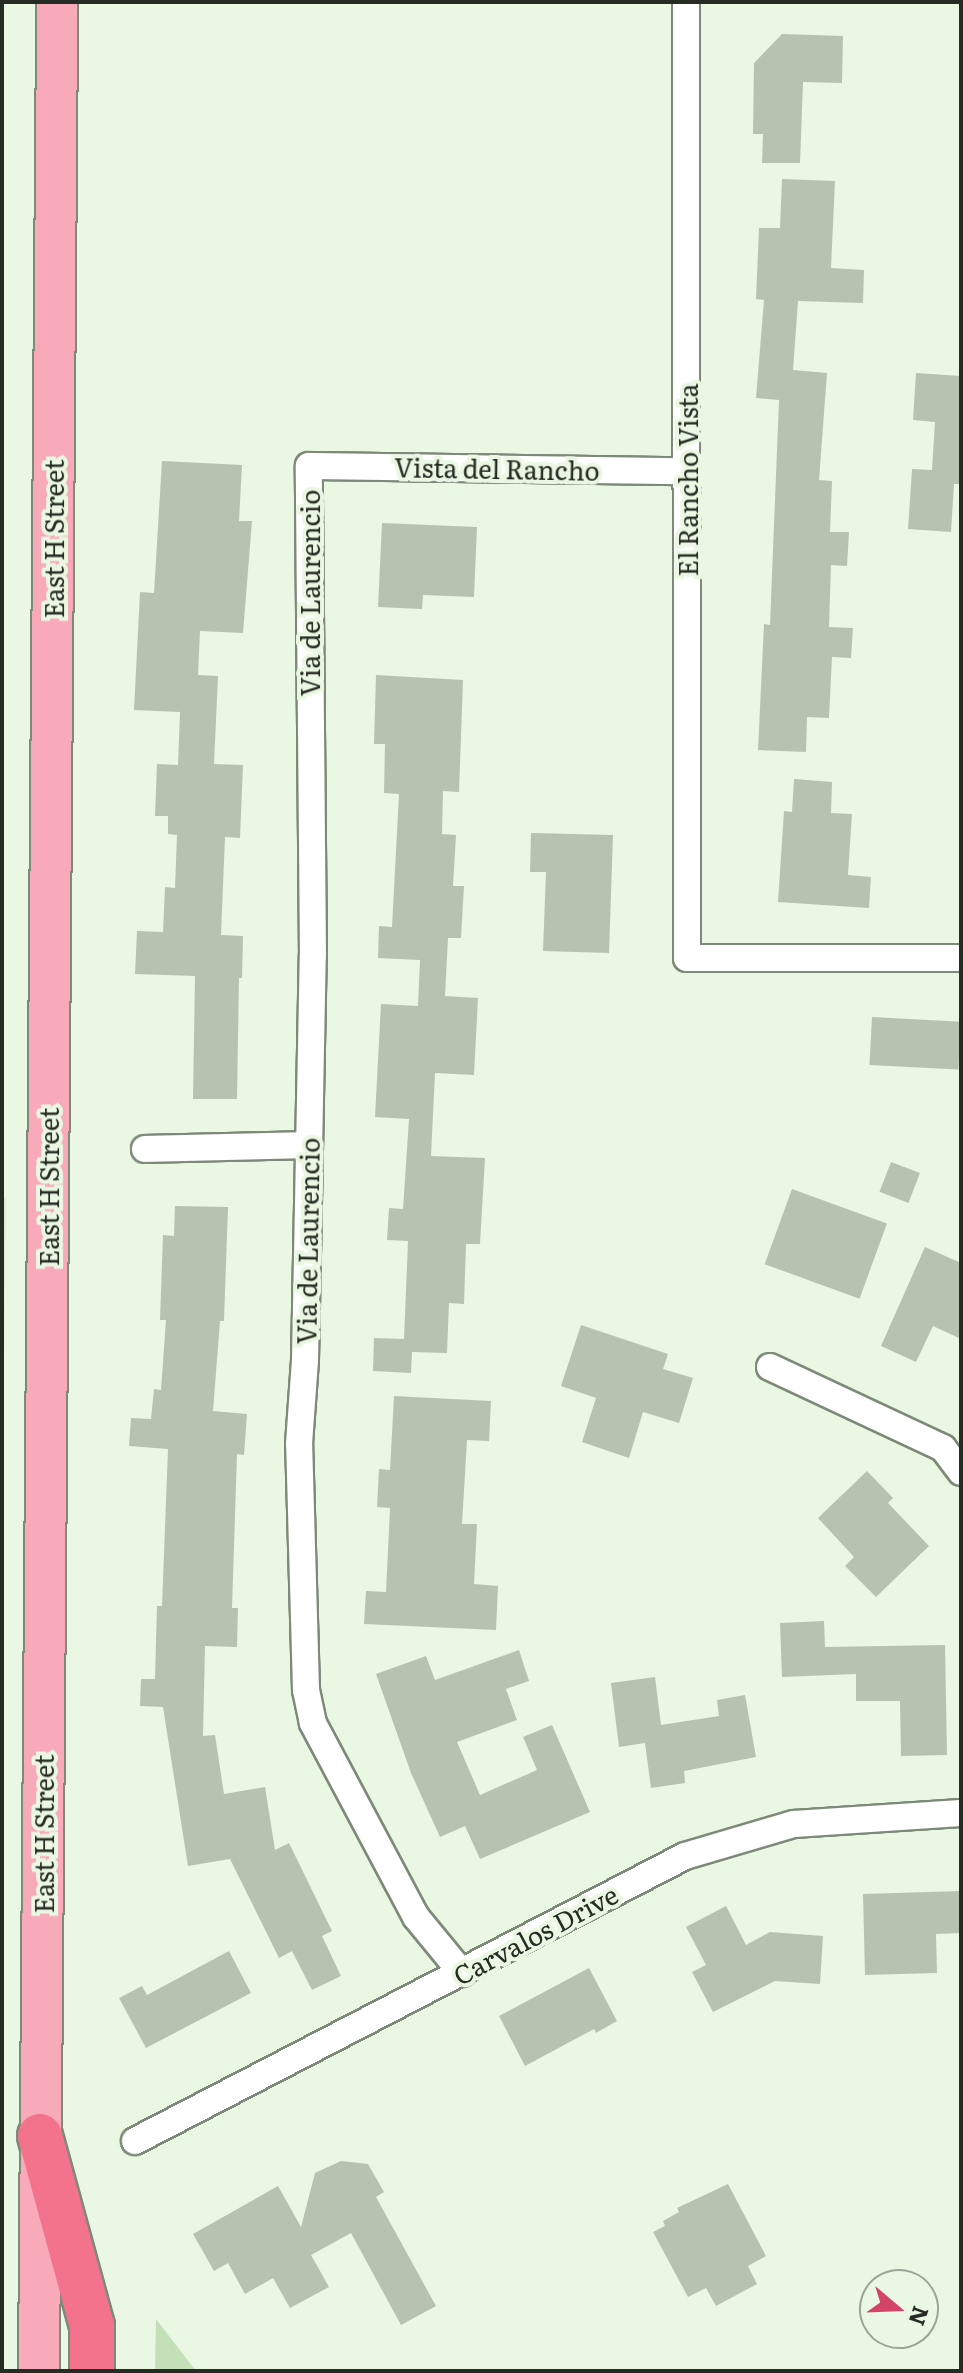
<!DOCTYPE html>
<html>
<head>
<meta charset="utf-8">
<style>
	body { margin:0 }
	#map { position:relative; width:963px; height:2373px; overflow:hidden; background:#e9f7e3; font-family:Literata,serif }
	div>[style] { position:absolute }
	.built>* { inset:0; background:#dceed4 }
	.green>* { inset:0; background:#c4e0b9 }
	.building>* { inset:0; background:#b6c3b1; transform-origin:0 0 }
	.roads { filter:drop-shadow(2px 0 #7e8a79) drop-shadow(-2px 0 #7e8a79) drop-shadow(0 2px #7e8a79) drop-shadow(0 -2px #7e8a79) }
	.street>* { height:26px; margin:-13px; padding:0 13px; transform-origin:13px; border-radius:13px; background:#fff }
	.primary>* { height:40px; margin:-20px; padding:0 20px; transform-origin:20px; border-radius:20px; background:#f8aaba }
	.highway>* { height:44px; margin:-22px; padding:0 22px; transform-origin:22px; border-radius:22px; background:#f3728c }
	span { translate:-50% -50%; white-space:nowrap; text-align:center; line-height:1.15; -webkit-text-stroke:8px #e9f7e3; paint-order:stroke }
	.street-label { font-size:26px; color:#262b24 }
	.frame { position:absolute; inset:0; border:4px solid #262b24; pointer-events:none }
	.north { position:absolute; left:859px; top:2269px; width:80px; height:80px; box-sizing:border-box; background:#e9f7e3; border:2px solid #9ba597; border-radius:50%; rotate:109deg; font-size:22px; font-weight:700; line-height:32px; text-align:center; color:#262b24 }
	.north::after { content:''; display:block; margin:auto; width:28px; height:36px; background:#d44469; clip-path:polygon(50% 0,100% 100%,50% 72%,0 100%) }
</style>
</head>
<body>
<div id="map">
	<div class="built">
		<i style="clip-path:polygon(2px 1198px,6px 1198px,2px 1512px)"></i>
	</div>
	<div class="green">
		<i style="clip-path:polygon(156px 2319px,196px 2371px,155px 2371px)"></i>
	</div>
	<div class="building">
		<i style="clip-path:polygon(782px 34px,843px 36px,842px 83px,803px 82px,800px 163px,762px 163px,763px 134px,753px 134px,754px 63px)"></i>
		<i style="clip-path:polygon(782px 179px,835px 181px,831px 268px,864px 270px,863px 303px,798px 301px,793px 370px,827px 373px,819px 480px,832px 481px,830px 532px,849px 532px,847px 566px,831px 565px,829px 627px,853px 628px,851px 658px,832px 657px,829px 718px,807px 717px,806px 752px,758px 750px,764px 624px,770px 625px,779px 400px,756px 398px,764px 300px,756px 299px,759px 228px,780px 228px)"></i>
		<i style="clip-path:polygon(916px 373px,961px 376px,961px 484px,954px 484px,951px 532px,908px 529px,912px 469px,932px 470px,935px 422px,913px 420px)"></i>
		<i style="clip-path:polygon(162px 461px,242px 465px,239px 521px,252px 521px,243px 633px,200px 631px,198px 675px,218px 676px,214px 764px,243px 765px,240px 838px,225px 837px,221px 935px,243px 936px,242px 978px,239px 978px,237px 1099px,193px 1099px,195px 976px,135px 974px,137px 931px,163px 932px,165px 887px,175px 888px,177px 835px,168px 834px,168px 816px,155px 816px,157px 764px,178px 765px,180px 712px,134px 710px,140px 592px,154px 593px)"></i>
		<i style="clip-path:polygon(382px 523px,477px 527px,474px 597px,423px 595px,422px 609px,378px 607px)"></i>
		<i style="clip-path:polygon(376px 675px,463px 680px,459px 792px,443px 791px,442px 834px,456px 835px,453px 886px,464px 886px,461px 938px,448px 938px,445px 996px,478px 998px,474px 1075px,435px 1073px,431px 1156px,485px 1158px,480px 1244px,466px 1244px,464px 1304px,449px 1303px,447px 1353px,412px 1352px,411px 1373px,373px 1371px,374px 1338px,404px 1339px,408px 1241px,387px 1240px,389px 1208px,403px 1209px,409px 1119px,375px 1117px,381px 1004px,418px 1006px,420px 960px,378px 958px,379px 926px,392px 927px,399px 794px,384px 793px,385px 744px,374px 744px)"></i>
		<i style="clip-path:polygon(794px 779px,832px 782px,831px 813px,852px 814px,848px 875px,871px 877px,869px 908px,778px 902px,784px 811px,792px 812px)"></i>
		<i style="clip-path:polygon(531px 833px,613px 835px,609px 953px,543px 951px,546px 872px,530px 872px)"></i>
		<i style="left:872px;top:1017px;width:89px;height:48px;rotate:3deg"></i>
		<i style="left:891px;top:1162px;width:31px;height:32px;rotate:21deg"></i>
		<i style="left:792px;top:1189px;width:101px;height:80px;rotate:20deg"></i>
		<i style="clip-path:polygon(175px 1206px,228px 1207px,224px 1321px,220px 1321px,213px 1411px,247px 1414px,244px 1455px,237px 1454px,232px 1608px,238px 1608px,237px 1647px,205px 1646px,203px 1736px,215px 1735px,224px 1794px,265px 1787px,275px 1850px,289px 1843px,332px 1931px,322px 1936px,341px 1976px,312px 1990px,292px 1951px,279px 1958px,230px 1859px,188px 1866px,163px 1707px,140px 1706px,141px 1679px,155px 1679px,157px 1606px,162px 1606px,168px 1449px,129px 1446px,131px 1418px,151px 1419px,154px 1389px,161px 1390px,166px 1320px,160px 1320px,163px 1235px,174px 1236px)"></i>
		<i style="clip-path:polygon(925px 1247px,961px 1263px,961px 1339px,933px 1326px,916px 1362px,881px 1346px)"></i>
		<i style="clip-path:polygon(581px 1325px,668px 1354px,663px 1369px,693px 1378px,679px 1423px,643px 1412px,629px 1458px,582px 1442px,596px 1398px,561px 1386px)"></i>
		<i style="clip-path:polygon(394px 1396px,491px 1401px,489px 1441px,467px 1440px,462px 1524px,477px 1524px,474px 1584px,498px 1586px,496px 1630px,364px 1624px,366px 1591px,386px 1592px,390px 1508px,377px 1507px,379px 1469px,390px 1470px)"></i>
		<i style="clip-path:polygon(867px 1471px,893px 1498px,888px 1503px,929px 1546px,876px 1597px,845px 1566px,854px 1557px,818px 1518px)"></i>
		<i style="clip-path:polygon(824px 1621px,825px 1647px,945px 1645px,947px 1755px,901px 1756px,900px 1701px,856px 1701px,856px 1674px,782px 1677px,780px 1623px)"></i>
		<i style="clip-path:polygon(519px 1650px,529px 1681px,506px 1689px,517px 1720px,457px 1742px,480px 1795px,537px 1770px,523px 1737px,552px 1725px,590px 1812px,480px 1859px,465px 1826px,440px 1837px,411px 1773px,376px 1674px,426px 1656px,435px 1680px)"></i>
		<i style="clip-path:polygon(655px 1677px,661px 1725px,719px 1716px,717px 1700px,745px 1695px,756px 1757px,684px 1771px,685px 1783px,651px 1788px,645px 1743px,619px 1747px,611px 1683px)"></i>
		<i style="clip-path:polygon(961px 1891px,961px 1933px,936px 1934px,937px 1973px,865px 1975px,863px 1894px)"></i>
		<i style="clip-path:polygon(726px 1906px,746px 1945px,770px 1932px,823px 1936px,820px 1984px,775px 1981px,713px 2012px,692px 1972px,706px 1965px,686px 1927px)"></i>
		<i style="clip-path:polygon(229px 1951px,251px 1993px,146px 2048px,119px 1998px,142px 1986px,147px 1995px)"></i>
		<i style="clip-path:polygon(589px 1968px,617px 2021px,596px 2033px,594px 2029px,525px 2066px,499px 2016px)"></i>
		<i style="clip-path:polygon(341px 2161px,368px 2164px,384px 2192px,376px 2197px,436px 2306px,401px 2325px,351px 2233px,311px 2255px,329px 2287px,290px 2308px,273px 2278px,245px 2294px,228px 2263px,214px 2271px,193px 2234px,278px 2186px,301px 2227px,315px 2173px)"></i>
		<i style="clip-path:polygon(728px 2184px,766px 2256px,748px 2266px,757px 2284px,716px 2306px,706px 2288px,688px 2297px,653px 2232px,665px 2226px,663px 2221px,679px 2212px,677px 2208px)"></i>
	</div>
	<div class="roads">
		<div class="street">
			<i style="left:686px;top:2px;width:956px;rotate:89.94deg"></i>
			<i style="left:687px;top:958px;width:274px"></i>
			<i style="left:145px;top:1149px;width:163px;rotate:-1.4deg"></i>
			<i style="left:770px;top:1367px;width:191px;rotate:25.1deg"></i>
			<i style="left:943px;top:1448px;width:30px;rotate:53deg"></i>
			<i style="left:462px;top:1973px;width:72px;rotate:-129.4deg"></i>
			<i style="left:416px;top:1917px;width:220px;rotate:-118deg"></i>
			<i style="left:313px;top:1723px;width:34px;rotate:-102deg"></i>
			<i style="left:306px;top:1690px;width:246px;rotate:-91.6deg"></i>
			<i style="left:299px;top:1444px;width:84px;rotate:-85.9deg"></i>
			<i style="left:305px;top:1360px;width:404px;rotate:-88.9deg"></i>
			<i style="left:313px;top:956px;width:490px;rotate:-90.5deg"></i>
			<i style="left:309px;top:466px;width:377px;rotate:0.8deg"></i>
			<i style="left:135px;top:2141px;width:619px;rotate:-27.39deg"></i>
			<i style="left:685px;top:1856px;width:114px;rotate:-16.4deg"></i>
			<i style="left:794px;top:1824px;width:167px;rotate:-3.8deg"></i>
		</div>
		<div class="primary">
			<i style="left:39px;top:2371px;width:2369px;rotate:-89.56deg"></i>
		</div>
		<div class="highway">
			<i style="left:40px;top:2136px;width:197px;rotate:74.7deg"></i>
			<i style="left:92px;top:2326px;width:45px;rotate:90deg"></i>
		</div>
	</div>
	<div class="street-label">
		<span style="left:497px;top:468px;rotate:1deg">Vista del Rancho</span>
		<span style="left:687px;top:480px;rotate:-90deg">El Rancho Vista</span>
		<span style="left:53px;top:539px;rotate:-90deg">East H Street</span>
		<span style="left:309px;top:593px;rotate:-90deg">Via de Laurencio</span>
		<span style="left:48px;top:1187px;rotate:-90deg">East H Street</span>
		<span style="left:307px;top:1241px;rotate:-89deg">Via de Laurencio</span>
		<span style="left:43px;top:1834px;rotate:-90deg">East H Street</span>
		<span style="left:535px;top:1934px;rotate:-28deg">Carvalos Drive</span>
	</div>
	<div class="frame"></div>
	<div class="north">N</div>
</div>
</body>
</html>
